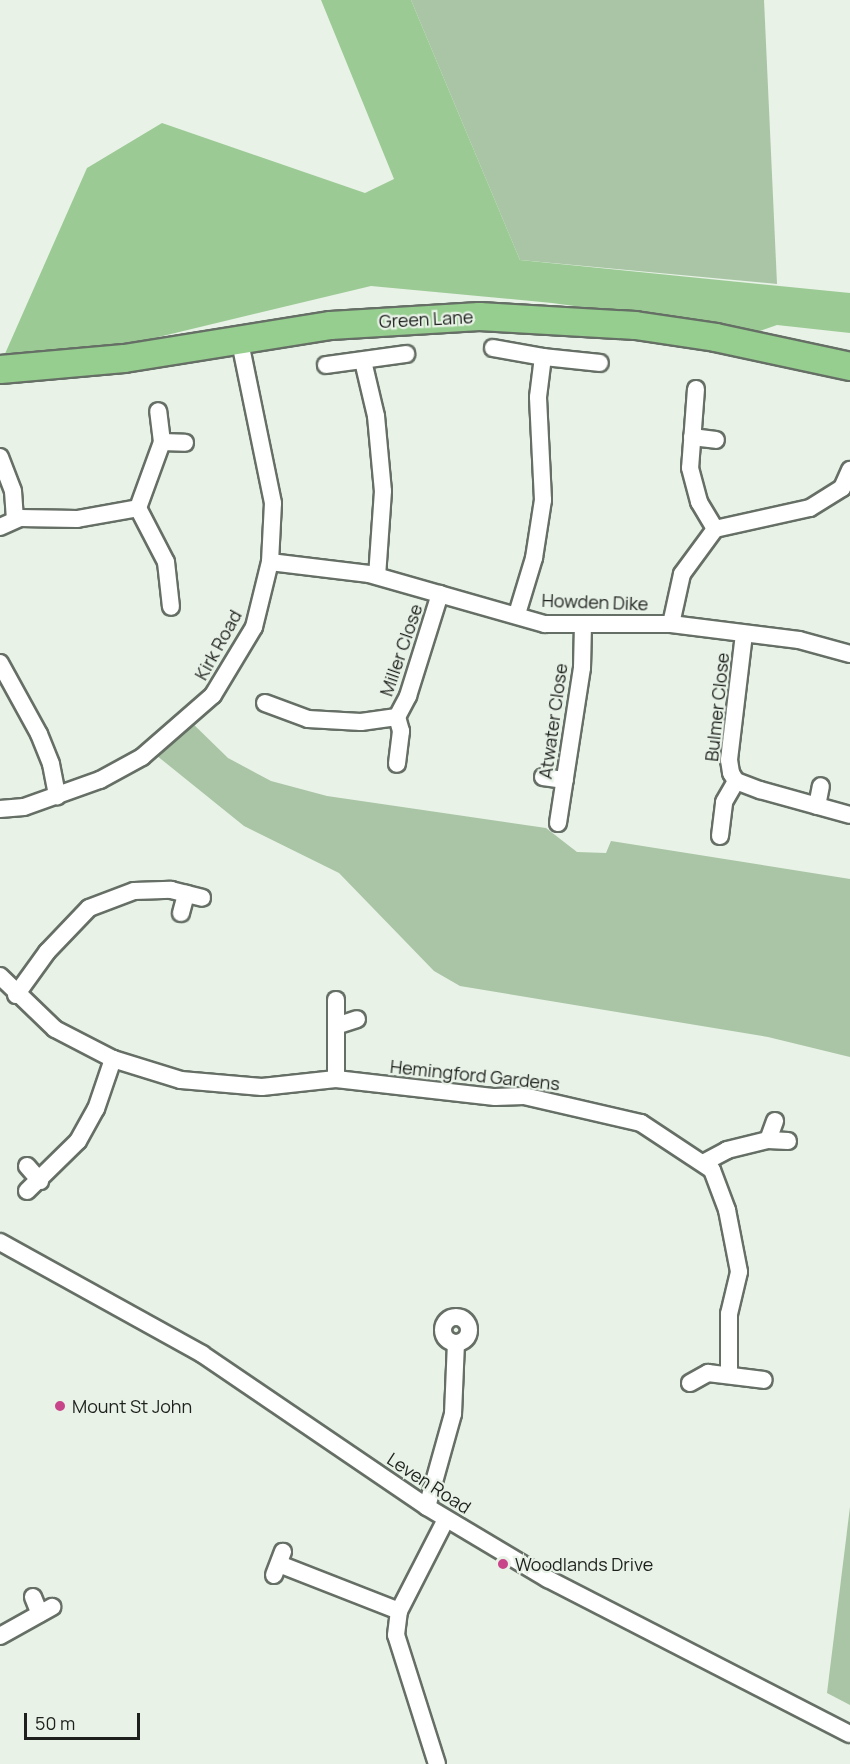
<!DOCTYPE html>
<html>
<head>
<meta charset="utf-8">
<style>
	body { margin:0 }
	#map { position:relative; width:850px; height:1764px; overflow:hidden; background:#e8f2e7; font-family:Manrope,sans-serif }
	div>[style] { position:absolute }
	.green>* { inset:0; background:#a9c5a5 }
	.forest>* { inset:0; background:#9cca95 }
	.roads { filter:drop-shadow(2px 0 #666f65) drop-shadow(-2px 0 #666f65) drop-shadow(0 2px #666f65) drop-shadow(0 -2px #666f65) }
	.street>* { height:16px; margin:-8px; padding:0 8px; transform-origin:8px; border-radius:8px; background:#fff }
	.street>.ring { margin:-8px; padding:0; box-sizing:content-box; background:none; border:16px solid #fff; border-radius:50% }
	.primary>* { height:27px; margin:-13.5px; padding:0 13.5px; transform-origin:13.5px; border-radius:13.5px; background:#96ce8f }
	.dots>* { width:16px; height:16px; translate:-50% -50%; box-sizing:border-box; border:3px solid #e8f2e7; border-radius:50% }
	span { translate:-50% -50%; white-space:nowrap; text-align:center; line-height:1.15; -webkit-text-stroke:4.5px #e8f2e7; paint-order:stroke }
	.street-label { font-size:18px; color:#1d201c }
	.poi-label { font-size:18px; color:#1d201c }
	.left { translate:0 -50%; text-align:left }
	.scale { position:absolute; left:24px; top:1713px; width:116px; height:27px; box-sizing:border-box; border:3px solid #1d201c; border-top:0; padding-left:8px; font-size:18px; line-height:21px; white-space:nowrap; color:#1d201c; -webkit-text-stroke:4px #e8f2e7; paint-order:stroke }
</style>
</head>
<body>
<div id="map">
	<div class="green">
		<i style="clip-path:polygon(411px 0,764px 0,777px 284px,520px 260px)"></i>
		<i style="clip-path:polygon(188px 719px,228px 758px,271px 781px,327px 796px,546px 828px,577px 852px,606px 853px,611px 841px,850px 879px,850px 1057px,768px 1037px,460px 986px,434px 971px,339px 873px,244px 826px,151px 751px)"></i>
		<i style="clip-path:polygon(850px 1507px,850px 1705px,827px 1693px)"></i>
	</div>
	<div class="forest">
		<i style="clip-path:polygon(321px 0,411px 0,520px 260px,850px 293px,850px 333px,777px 325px,760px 331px,552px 303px,371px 286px,142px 341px,44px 355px,4px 356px,87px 168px,162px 123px,365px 193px,394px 179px)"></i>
	</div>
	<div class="roads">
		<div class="street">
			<i style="left:493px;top:348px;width:51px;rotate:10.2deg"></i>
			<i style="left:363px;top:361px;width:57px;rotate:76.7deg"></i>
			<i style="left:376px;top:416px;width:75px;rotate:84.7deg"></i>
			<i style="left:383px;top:491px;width:85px;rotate:94deg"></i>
			<i style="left:326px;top:365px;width:81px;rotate:-7.8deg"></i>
			<i style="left:696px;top:389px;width:79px;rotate:94.3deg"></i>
			<i style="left:690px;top:468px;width:35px;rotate:75deg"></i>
			<i style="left:699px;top:502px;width:31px;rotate:59deg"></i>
			<i style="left:692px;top:437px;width:24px;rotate:7deg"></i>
			<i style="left:162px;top:442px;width:23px;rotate:2deg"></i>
			<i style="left:0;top:457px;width:36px;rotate:69deg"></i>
			<i style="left:13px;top:491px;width:28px;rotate:86deg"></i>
			<i style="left:138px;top:508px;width:61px;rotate:62.6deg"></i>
			<i style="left:166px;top:562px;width:45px;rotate:83.7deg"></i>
			<i style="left:0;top:527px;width:22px;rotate:-24deg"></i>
			<i style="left:20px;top:518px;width:57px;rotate:1deg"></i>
			<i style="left:77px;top:519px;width:62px;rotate:-10.2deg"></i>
			<i style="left:138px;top:508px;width:70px;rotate:-70deg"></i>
			<i style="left:162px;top:442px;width:31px;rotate:-97deg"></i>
			<i style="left:270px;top:562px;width:100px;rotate:6.9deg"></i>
			<i style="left:369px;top:574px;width:183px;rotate:15.9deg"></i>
			<i style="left:545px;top:624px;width:126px"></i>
			<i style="left:671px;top:624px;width:129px;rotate:7.1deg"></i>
			<i style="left:799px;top:640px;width:53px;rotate:15.4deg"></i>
			<i style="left:517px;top:614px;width:59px;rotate:-73.1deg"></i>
			<i style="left:534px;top:558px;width:59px;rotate:-81.2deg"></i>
			<i style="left:543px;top:500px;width:103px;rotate:-92.8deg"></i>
			<i style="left:538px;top:397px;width:40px;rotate:-82.9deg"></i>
			<i style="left:543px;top:357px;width:57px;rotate:6deg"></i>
			<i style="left:671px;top:624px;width:51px;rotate:-77.6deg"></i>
			<i style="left:682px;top:574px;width:56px;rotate:-53.7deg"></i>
			<i style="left:715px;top:529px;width:97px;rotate:-12.5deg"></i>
			<i style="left:810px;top:508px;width:38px;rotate:-32deg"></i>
			<i style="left:842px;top:488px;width:20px;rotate:-66deg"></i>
			<i style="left:744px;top:634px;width:127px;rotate:96.8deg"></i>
			<i style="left:729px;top:760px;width:13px;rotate:81deg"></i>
			<i style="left:731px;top:773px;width:9px;rotate:58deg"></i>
			<i style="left:736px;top:781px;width:26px;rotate:21deg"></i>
			<i style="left:760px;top:790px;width:93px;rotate:15.5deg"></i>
			<i style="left:0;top:663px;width:81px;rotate:61.2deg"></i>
			<i style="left:39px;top:734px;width:32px;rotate:68deg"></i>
			<i style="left:51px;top:764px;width:33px;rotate:79deg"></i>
			<i style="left:265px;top:703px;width:46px;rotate:20.4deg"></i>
			<i style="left:308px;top:719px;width:53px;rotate:3.2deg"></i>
			<i style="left:361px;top:722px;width:36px;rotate:-8deg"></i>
			<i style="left:397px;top:717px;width:24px;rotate:-62deg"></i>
			<i style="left:408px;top:696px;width:107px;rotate:-72.6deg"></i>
			<i style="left:397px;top:717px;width:15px;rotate:74deg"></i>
			<i style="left:401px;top:731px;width:33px;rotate:97deg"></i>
			<i style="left:543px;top:777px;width:22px;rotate:8deg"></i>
			<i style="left:817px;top:806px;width:20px;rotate:-79deg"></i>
			<i style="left:0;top:809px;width:24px;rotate:-5deg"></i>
			<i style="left:24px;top:807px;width:81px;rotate:-19.6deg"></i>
			<i style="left:100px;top:780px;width:48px;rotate:-28.7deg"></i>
			<i style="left:142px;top:757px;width:94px;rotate:-41.1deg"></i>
			<i style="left:213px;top:695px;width:79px;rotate:-58.9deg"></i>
			<i style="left:254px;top:627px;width:67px;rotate:-76.2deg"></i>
			<i style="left:270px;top:562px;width:59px;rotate:-87.1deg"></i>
			<i style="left:273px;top:503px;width:169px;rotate:-101.6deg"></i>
			<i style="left:558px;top:823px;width:157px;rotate:-81.2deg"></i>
			<i style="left:582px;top:668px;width:44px;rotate:-88.7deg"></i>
			<i style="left:720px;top:836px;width:34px;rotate:-83deg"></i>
			<i style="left:724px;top:802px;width:24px;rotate:-60deg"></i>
			<i style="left:181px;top:913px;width:20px;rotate:-75deg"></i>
			<i style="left:0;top:976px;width:76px;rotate:43.9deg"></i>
			<i style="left:55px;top:1029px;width:65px;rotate:27.3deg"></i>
			<i style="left:113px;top:1059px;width:71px;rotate:17.2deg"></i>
			<i style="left:181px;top:1080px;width:81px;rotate:4.9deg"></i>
			<i style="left:262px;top:1087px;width:74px;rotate:-6.2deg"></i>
			<i style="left:336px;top:1079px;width:160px;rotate:6.5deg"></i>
			<i style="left:495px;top:1097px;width:29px;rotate:-2deg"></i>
			<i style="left:524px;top:1096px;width:120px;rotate:13deg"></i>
			<i style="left:641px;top:1123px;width:85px;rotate:33.5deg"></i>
			<i style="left:712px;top:1170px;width:43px;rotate:69.4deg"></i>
			<i style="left:727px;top:1210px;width:63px;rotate:79deg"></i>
			<i style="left:739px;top:1272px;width:43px;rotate:103.4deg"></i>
			<i style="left:729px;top:1314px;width:61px;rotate:90deg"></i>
			<i style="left:16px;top:995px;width:53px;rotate:-54.2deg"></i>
			<i style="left:47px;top:952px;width:61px;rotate:-46.3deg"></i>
			<i style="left:89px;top:908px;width:48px;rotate:-20.7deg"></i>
			<i style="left:134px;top:891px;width:37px;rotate:-2deg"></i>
			<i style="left:171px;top:890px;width:32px;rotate:14deg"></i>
			<i style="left:336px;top:1000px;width:79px;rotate:90deg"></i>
			<i style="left:336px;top:1026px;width:22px;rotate:-18deg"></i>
			<i style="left:775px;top:1121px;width:20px;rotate:110deg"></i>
			<i style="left:768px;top:1140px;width:20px;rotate:3deg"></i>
			<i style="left:703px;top:1163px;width:27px;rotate:-28deg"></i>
			<i style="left:727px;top:1150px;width:42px;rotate:-13.7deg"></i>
			<i style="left:27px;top:1166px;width:20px;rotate:49deg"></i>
			<i style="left:27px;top:1191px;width:71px;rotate:-44.4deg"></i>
			<i style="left:78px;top:1141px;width:37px;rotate:-61deg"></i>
			<i style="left:96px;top:1109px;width:53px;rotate:-71.2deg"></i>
			<i style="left:0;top:1242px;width:231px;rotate:29deg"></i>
			<i style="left:202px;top:1354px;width:272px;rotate:34.2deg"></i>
			<i style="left:427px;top:1507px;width:141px;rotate:30.8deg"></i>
			<i style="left:548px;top:1579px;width:339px;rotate:27.2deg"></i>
			<i class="ring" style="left:443px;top:1317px;width:10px;height:10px"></i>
			<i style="left:690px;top:1383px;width:21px;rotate:-29deg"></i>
			<i style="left:708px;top:1373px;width:56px;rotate:7.1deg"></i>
			<i style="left:427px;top:1507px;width:97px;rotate:-74.4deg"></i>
			<i style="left:453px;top:1414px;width:71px;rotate:-87.6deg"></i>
			<i style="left:279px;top:1564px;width:129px;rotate:21.4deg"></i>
			<i style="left:274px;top:1575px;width:25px;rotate:-69deg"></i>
			<i style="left:33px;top:1597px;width:18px;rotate:68deg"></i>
			<i style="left:0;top:1636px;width:60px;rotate:-29.1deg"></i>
			<i style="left:437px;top:1764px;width:135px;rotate:-107.6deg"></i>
			<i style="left:396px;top:1635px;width:24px;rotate:-83deg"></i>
			<i style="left:399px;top:1611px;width:103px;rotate:-62.9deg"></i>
		</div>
		<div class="primary">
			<i style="left:0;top:369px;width:124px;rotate:-5.1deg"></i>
			<i style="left:124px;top:358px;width:209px;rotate:-9.1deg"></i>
			<i style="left:330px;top:325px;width:149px;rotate:-3.5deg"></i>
			<i style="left:479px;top:316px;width:156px;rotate:3.3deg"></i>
			<i style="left:635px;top:325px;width:81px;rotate:8.5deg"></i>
			<i style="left:715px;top:337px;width:138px;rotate:12.1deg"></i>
		</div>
	</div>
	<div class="dots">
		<i style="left:60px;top:1406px;background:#c8458a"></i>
		<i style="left:503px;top:1564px;background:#c8458a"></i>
	</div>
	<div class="street-label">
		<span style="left:426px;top:319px;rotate:-3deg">Green Lane</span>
		<span style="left:595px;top:602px;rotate:2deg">Howden Dike</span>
		<span style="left:218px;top:645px;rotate:-61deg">Kirk Road</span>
		<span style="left:401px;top:650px;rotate:-71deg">Miller Close</span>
		<span style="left:717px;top:707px;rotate:-84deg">Bulmer Close</span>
		<span style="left:553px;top:721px;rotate:-82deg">Atwater Close</span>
		<span style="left:475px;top:1075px;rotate:6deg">Hemingford Gardens</span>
		<span style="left:429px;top:1483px;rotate:33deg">Leven Road</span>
	</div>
	<div class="poi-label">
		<span class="left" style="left:72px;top:1406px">Mount St John</span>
		<span class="left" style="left:515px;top:1564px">Woodlands Drive</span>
	</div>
	<div class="scale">50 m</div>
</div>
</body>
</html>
